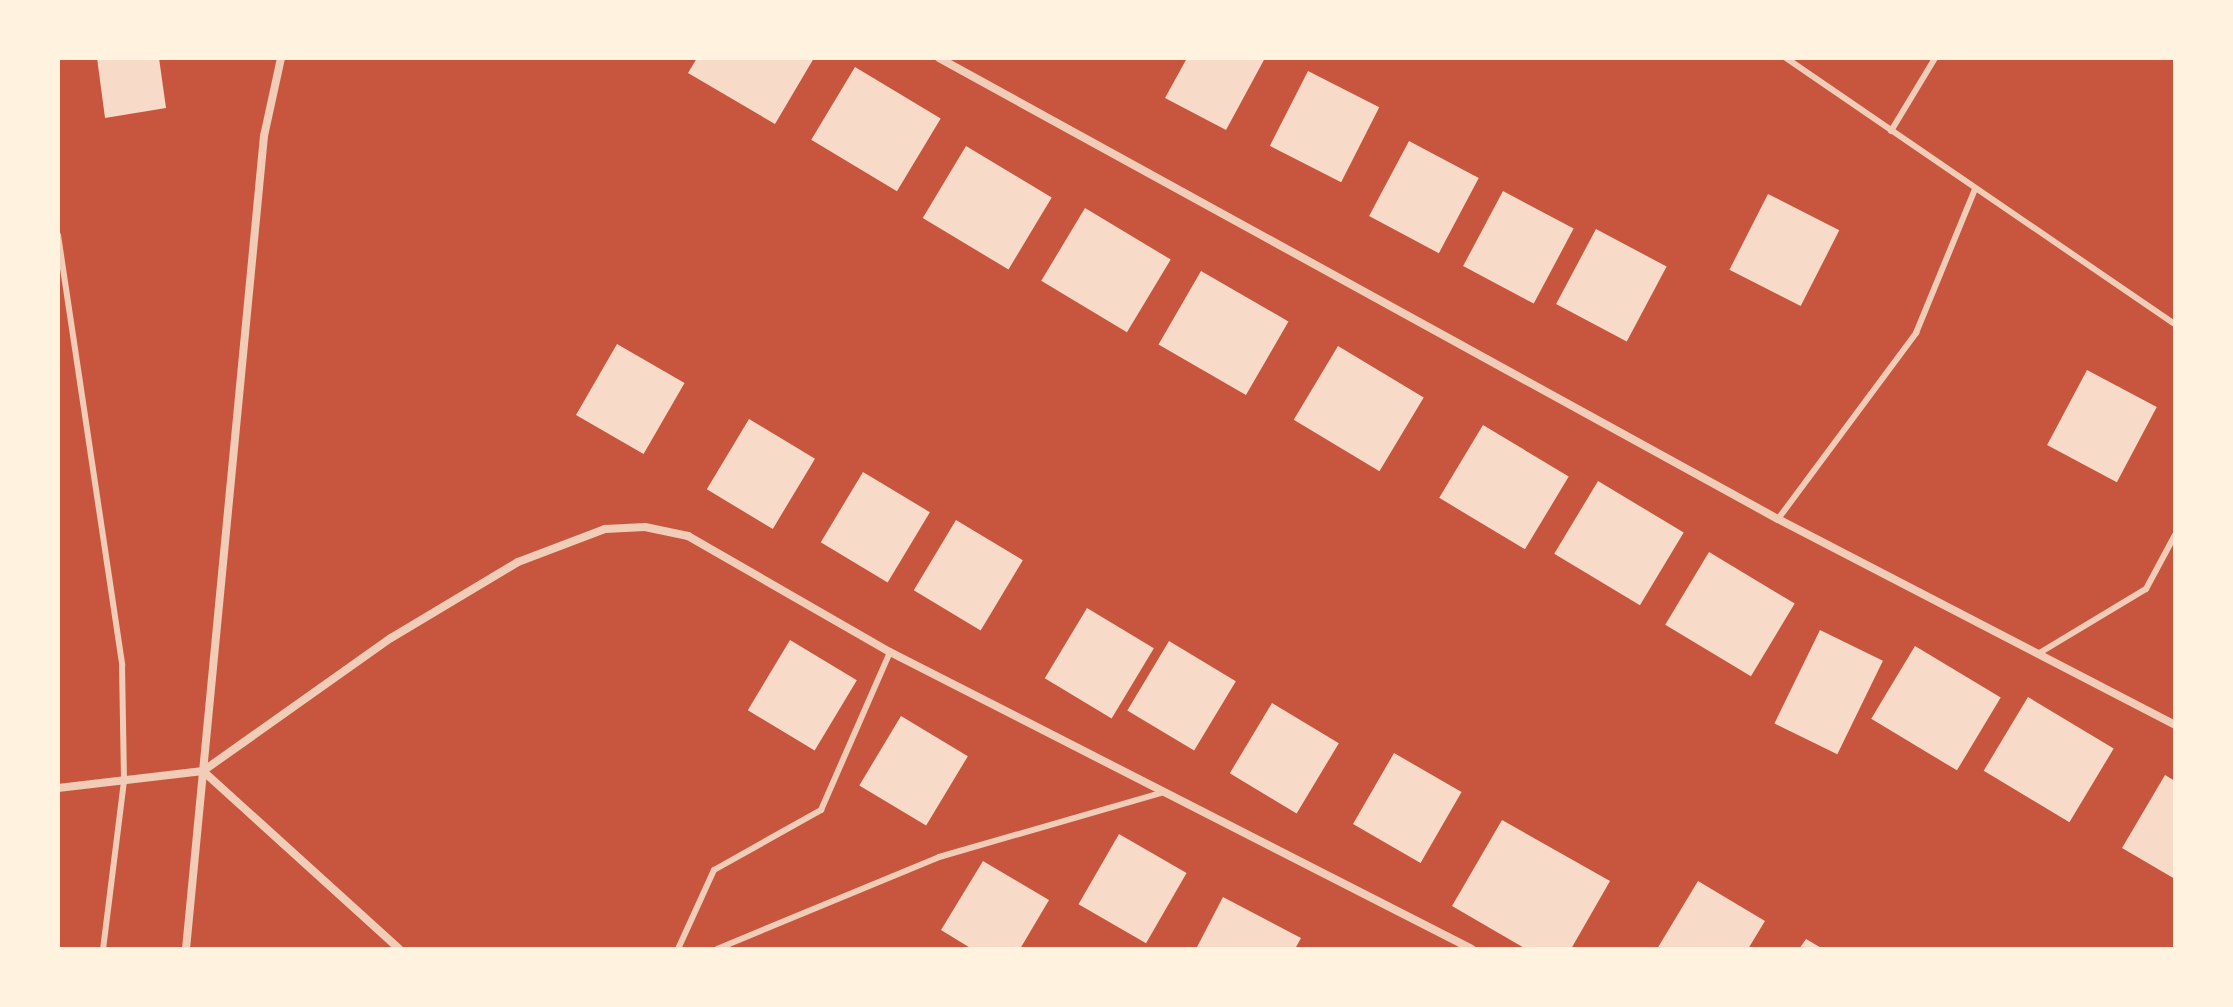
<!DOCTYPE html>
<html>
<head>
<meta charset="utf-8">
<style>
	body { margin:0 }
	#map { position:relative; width:2233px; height:1007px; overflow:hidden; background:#c8553d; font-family:"Fira Sans",sans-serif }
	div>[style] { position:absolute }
	.building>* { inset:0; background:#f7dbc8; transform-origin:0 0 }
	.service>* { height:6px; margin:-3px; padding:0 3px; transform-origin:3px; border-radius:3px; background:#f1ccb7 }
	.minor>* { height:8px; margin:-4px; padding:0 4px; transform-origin:4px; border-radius:4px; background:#f1ccb7 }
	span { translate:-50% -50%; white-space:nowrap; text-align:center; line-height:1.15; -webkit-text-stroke:7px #fff3e0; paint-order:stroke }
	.frame { position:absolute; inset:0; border:60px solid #fff3e0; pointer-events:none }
</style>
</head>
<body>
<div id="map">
	<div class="building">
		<i style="clip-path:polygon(97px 58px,159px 58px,166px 108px,105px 118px)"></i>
		<i style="clip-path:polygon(697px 58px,814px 58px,775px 124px,688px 73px)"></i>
		<i style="clip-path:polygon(1187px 58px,1265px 58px,1226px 130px,1165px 98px)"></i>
		<i style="left:855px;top:67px;width:100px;height:85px;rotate:31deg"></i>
		<i style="left:1308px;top:71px;width:80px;height:84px;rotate:27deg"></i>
		<i style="left:1409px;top:141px;width:79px;height:85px;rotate:28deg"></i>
		<i style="left:966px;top:146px;width:100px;height:84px;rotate:31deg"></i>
		<i style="left:1503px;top:191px;width:80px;height:85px;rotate:28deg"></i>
		<i style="left:1768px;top:194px;width:80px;height:85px;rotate:27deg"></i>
		<i style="left:1085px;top:208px;width:100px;height:85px;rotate:31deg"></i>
		<i style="left:1596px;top:229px;width:80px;height:85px;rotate:28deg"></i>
		<i style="left:1201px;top:271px;width:101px;height:85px;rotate:30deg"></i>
		<i style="left:617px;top:344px;width:78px;height:82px;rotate:30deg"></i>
		<i style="left:1338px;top:346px;width:100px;height:86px;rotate:31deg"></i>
		<i style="left:2087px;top:370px;width:79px;height:85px;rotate:28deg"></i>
		<i style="left:749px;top:419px;width:77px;height:82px;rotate:31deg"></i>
		<i style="left:1483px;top:425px;width:100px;height:85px;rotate:31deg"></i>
		<i style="left:863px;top:472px;width:78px;height:82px;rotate:31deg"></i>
		<i style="left:1598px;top:481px;width:100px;height:85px;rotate:31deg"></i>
		<i style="left:956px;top:520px;width:78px;height:82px;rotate:31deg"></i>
		<i style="left:1709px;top:552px;width:100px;height:85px;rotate:31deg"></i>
		<i style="left:1087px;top:608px;width:78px;height:82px;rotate:31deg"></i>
		<i style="left:1820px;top:630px;width:70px;height:104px;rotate:26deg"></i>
		<i style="left:790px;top:640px;width:78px;height:82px;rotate:31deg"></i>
		<i style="left:1169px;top:641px;width:78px;height:81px;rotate:31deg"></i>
		<i style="left:1915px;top:646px;width:100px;height:85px;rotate:31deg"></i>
		<i style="left:2028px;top:697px;width:100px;height:86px;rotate:31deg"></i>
		<i style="left:1272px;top:703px;width:78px;height:82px;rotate:31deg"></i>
		<i style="left:901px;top:716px;width:78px;height:81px;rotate:31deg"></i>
		<i style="left:1394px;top:753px;width:78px;height:82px;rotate:30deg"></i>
		<i style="clip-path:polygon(2165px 775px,2175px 781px,2175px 879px,2122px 848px)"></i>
		<i style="clip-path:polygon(1502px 820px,1610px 881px,1571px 949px,1526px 949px,1452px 906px)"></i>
		<i style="left:1119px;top:834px;width:78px;height:81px;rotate:30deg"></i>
		<i style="clip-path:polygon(983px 861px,1049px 900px,1020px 949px,972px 949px,941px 930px)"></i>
		<i style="clip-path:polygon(1698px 881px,1765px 921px,1748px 949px,1657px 949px)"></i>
		<i style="clip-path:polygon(1223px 897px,1301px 938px,1295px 949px,1196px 949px)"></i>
		<i style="clip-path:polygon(1806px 939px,1823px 949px,1799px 949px)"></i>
	</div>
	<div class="service">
		<i style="left:1786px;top:58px;width:471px;rotate:34.4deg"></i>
		<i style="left:1891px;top:131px;width:85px;rotate:-58.9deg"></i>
		<i style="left:58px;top:235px;width:435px;rotate:81.5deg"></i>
		<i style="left:122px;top:665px;width:116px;rotate:89deg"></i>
		<i style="left:124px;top:781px;width:169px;rotate:97.1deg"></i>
		<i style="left:1778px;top:519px;width:232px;rotate:-53.4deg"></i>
		<i style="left:1916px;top:333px;width:156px;rotate:-67.7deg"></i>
		<i style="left:2041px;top:652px;width:122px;rotate:-31deg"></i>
		<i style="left:2146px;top:589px;width:61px;rotate:-61.8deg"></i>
		<i style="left:678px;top:949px;width:87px;rotate:-65.5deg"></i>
		<i style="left:714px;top:870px;width:123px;rotate:-29.3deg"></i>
		<i style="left:821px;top:810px;width:172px;rotate:-66.4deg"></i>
		<i style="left:717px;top:949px;width:240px;rotate:-22.5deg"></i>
		<i style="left:939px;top:857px;width:234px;rotate:-16.1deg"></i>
	</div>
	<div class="minor">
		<i style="left:939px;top:58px;width:957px;rotate:28.79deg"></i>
		<i style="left:1778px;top:519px;width:447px;rotate:27.4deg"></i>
		<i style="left:203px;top:771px;width:230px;rotate:-35.3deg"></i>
		<i style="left:391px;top:638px;width:148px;rotate:-30.9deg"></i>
		<i style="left:518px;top:562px;width:93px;rotate:-20.8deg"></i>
		<i style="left:605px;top:529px;width:40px;rotate:-2.9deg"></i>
		<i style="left:645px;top:527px;width:44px;rotate:11.8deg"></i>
		<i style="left:688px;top:536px;width:233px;rotate:29.9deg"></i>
		<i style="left:890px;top:652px;width:653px;rotate:27.04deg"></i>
		<i style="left:58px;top:788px;width:146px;rotate:-6.7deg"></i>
		<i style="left:203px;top:771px;width:265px;rotate:42.2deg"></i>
		<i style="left:186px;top:949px;width:817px;rotate:-84.52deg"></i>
		<i style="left:264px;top:136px;width:80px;rotate:-77.7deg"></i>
	</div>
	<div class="frame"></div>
</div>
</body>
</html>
